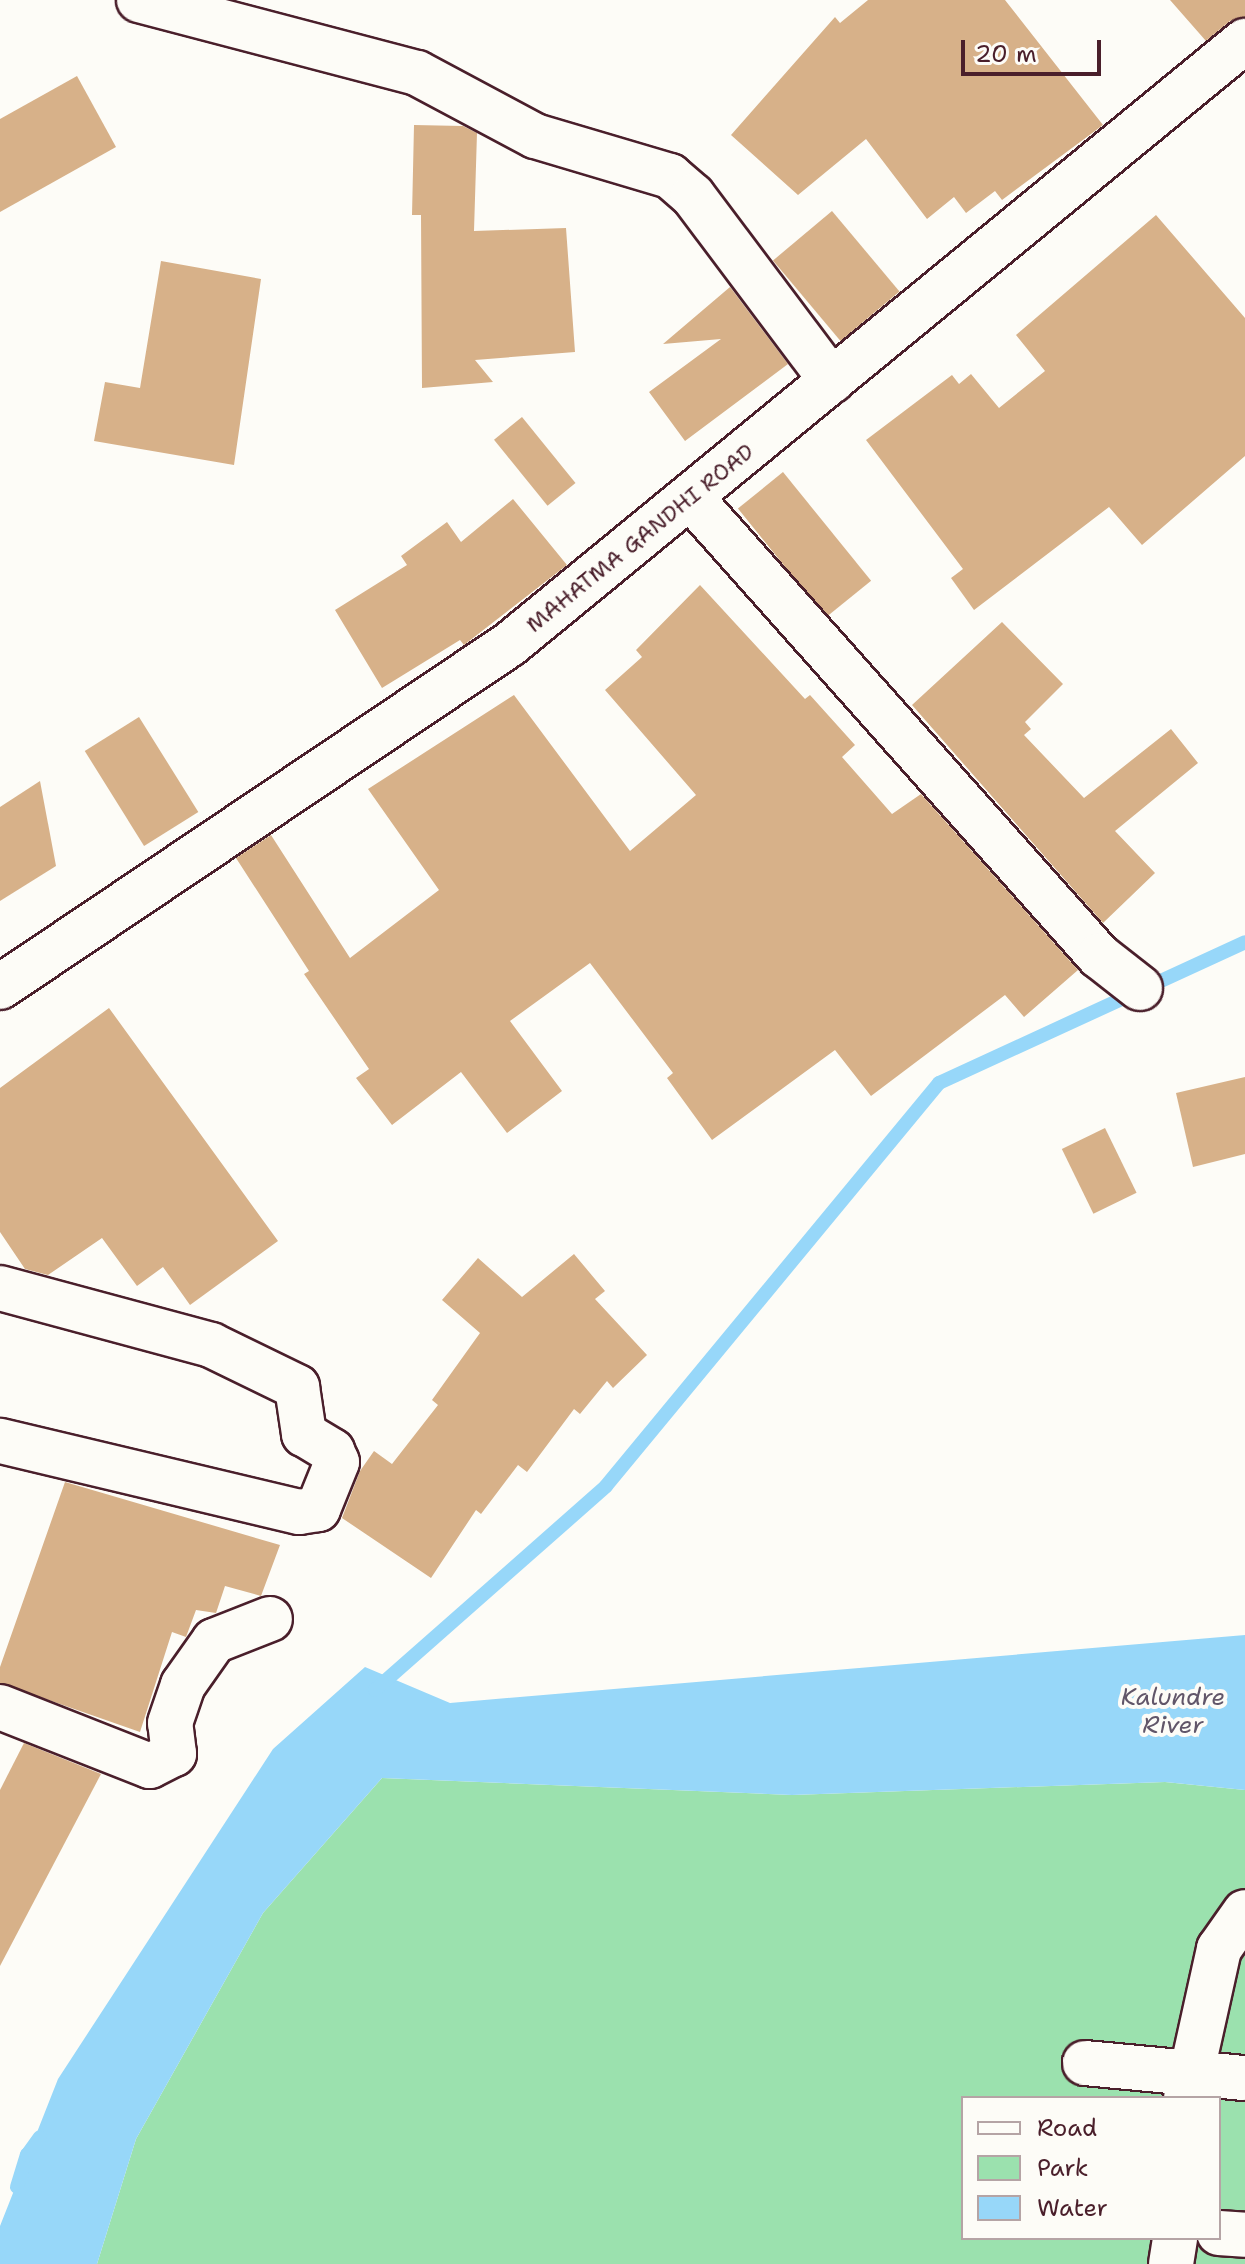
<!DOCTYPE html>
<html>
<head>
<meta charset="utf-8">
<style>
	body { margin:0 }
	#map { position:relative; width:1245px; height:2264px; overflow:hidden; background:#fdfcf7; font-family:"Shantell Sans",sans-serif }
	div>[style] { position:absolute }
	.green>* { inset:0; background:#9be1ae }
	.water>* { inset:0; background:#97d7f9 }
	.stream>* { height:14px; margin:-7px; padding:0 7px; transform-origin:7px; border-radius:7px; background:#97d7f9 }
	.building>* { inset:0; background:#d7b189; transform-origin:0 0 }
	.roads { filter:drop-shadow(2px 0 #4a1f2b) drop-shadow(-2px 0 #4a1f2b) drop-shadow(0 2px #4a1f2b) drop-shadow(0 -2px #4a1f2b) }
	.minor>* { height:44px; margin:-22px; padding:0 22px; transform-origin:22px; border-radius:22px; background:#fdfcf7 }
	.major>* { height:44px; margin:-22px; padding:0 22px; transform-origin:22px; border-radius:22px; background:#fdfcf7 }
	span { translate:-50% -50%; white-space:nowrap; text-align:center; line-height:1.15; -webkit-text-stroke:8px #fdfcf7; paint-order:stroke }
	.street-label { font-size:22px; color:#4a1f2b }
	.water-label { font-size:24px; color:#615669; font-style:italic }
	.legend { position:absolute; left:961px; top:2096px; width:260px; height:144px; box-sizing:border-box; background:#fdfcf7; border:2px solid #b5a4a5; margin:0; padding:10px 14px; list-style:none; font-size:24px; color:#4a1f2b }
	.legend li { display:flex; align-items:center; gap:16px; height:40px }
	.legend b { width:40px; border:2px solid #b5a4a5 }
	.scale { position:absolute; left:961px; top:40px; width:140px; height:36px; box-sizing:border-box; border:4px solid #4a1f2b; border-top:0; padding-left:10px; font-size:24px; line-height:28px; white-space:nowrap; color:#4a1f2b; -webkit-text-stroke:6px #fdfcf7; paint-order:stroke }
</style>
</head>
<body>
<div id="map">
	<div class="green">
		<i style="clip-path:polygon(evenodd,382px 1778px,792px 1795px,1165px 1782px,1245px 1790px,1245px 2264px,97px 2264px,136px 2139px,263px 1913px,382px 1778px,963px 2098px,1219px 2098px,1219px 2238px,963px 2238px,963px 2098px)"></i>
	</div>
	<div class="water">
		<i style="clip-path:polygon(1245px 1635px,1245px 1790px,1165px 1782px,792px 1795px,382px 1778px,263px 1913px,136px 2139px,97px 2264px,0 2264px,0 2226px,58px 2079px,273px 1749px,365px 1667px,450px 1703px)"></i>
	</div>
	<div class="stream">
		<i style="left:375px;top:1690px;width:308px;rotate:-41.4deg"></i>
		<i style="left:606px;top:1486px;width:523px;rotate:-50.43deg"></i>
		<i style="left:939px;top:1083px;width:337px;rotate:-24.7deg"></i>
		<i style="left:17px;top:2187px;width:34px;rotate:-73deg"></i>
		<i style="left:27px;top:2155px;width:22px;rotate:-54deg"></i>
	</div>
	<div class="building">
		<i style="clip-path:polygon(868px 0,1005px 0,1103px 125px,1002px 200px,995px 191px,966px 213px,954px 197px,927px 219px,866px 139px,798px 195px,731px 135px,835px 17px,840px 23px)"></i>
		<i style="clip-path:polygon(1170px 0,1245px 0,1245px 17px,1230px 21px,1206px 41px)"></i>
		<i style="clip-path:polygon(77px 76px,116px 147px,0 212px,0 119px)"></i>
		<i style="clip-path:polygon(414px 125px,463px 126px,477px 133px,474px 231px,566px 228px,575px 352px,475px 360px,493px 382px,422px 388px,421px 215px,412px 215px)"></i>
		<i style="left:832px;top:211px;width:105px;height:77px;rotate:50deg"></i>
		<i style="clip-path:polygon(1156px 215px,1245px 318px,1245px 456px,1142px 545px,1109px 507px,974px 610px,951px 578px,963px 569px,866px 440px,952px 375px,959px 384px,971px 374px,999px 408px,1045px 371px,1016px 335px)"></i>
		<i style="clip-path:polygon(161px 261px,261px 279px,234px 465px,94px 441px,105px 382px,140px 388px)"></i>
		<i style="clip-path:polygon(730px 287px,788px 364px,685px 441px,649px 392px,721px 339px,663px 344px)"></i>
		<i style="left:522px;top:417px;width:85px;height:36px;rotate:51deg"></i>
		<i style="left:783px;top:472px;width:140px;height:58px;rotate:51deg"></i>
		<i style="clip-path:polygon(513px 499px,567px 565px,464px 645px,460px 640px,382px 688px,335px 610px,407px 565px,401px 556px,447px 522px,461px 542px)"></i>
		<i style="clip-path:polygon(700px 585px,805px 699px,810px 695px,855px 745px,842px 757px,892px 814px,921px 794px,1078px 970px,1024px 1017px,1005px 995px,871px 1096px,835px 1050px,712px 1140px,667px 1078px,673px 1073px,590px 963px,510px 1021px,562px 1091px,507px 1133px,461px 1072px,392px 1125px,356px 1078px,369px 1069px,304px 974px,309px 971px,236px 858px,271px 835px,350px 958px,439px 890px,368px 789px,514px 695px,630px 851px,696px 795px,605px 690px,642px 657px,636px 650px)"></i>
		<i style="clip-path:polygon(1002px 622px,1063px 684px,1025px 722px,1031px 729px,1024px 735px,1084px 798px,1171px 729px,1198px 763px,1115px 831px,1155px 873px,1103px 923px,912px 705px)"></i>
		<i style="left:139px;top:717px;width:112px;height:64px;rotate:58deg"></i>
		<i style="clip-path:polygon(40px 781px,56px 866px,0 901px,0 807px)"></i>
		<i style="clip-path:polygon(109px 1008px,278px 1241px,190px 1305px,163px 1267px,137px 1286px,102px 1238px,48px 1275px,25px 1269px,0 1232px,0 1088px)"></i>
		<i style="clip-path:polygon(1245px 1077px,1245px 1154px,1193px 1167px,1176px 1093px)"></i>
		<i style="left:1105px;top:1128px;width:72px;height:48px;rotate:64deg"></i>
		<i style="clip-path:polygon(574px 1254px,605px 1291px,595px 1299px,647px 1355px,613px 1388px,607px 1381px,580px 1414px,574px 1409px,527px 1472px,518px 1465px,481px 1514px,476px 1510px,431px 1578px,342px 1518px,360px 1471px,374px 1451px,392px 1464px,438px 1405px,432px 1400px,480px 1333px,442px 1300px,478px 1258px,522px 1297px)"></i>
		<i style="clip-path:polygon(65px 1482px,280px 1545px,261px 1596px,225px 1586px,216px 1613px,196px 1610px,186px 1637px,172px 1632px,140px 1732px,0 1683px,0 1667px)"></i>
		<i style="clip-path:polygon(24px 1743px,101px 1774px,0 1966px,0 1790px)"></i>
	</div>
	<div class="roads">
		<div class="minor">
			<i style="left:139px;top:0;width:287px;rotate:14.7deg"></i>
			<i style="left:417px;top:73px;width:134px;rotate:28.1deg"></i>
			<i style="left:535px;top:136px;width:141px;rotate:16.5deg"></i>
			<i style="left:670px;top:176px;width:30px;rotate:41deg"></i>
			<i style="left:693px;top:196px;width:231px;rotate:53.1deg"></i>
			<i style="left:690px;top:497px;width:615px;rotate:48.3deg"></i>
			<i style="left:1099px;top:956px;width:52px;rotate:38deg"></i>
			<i style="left:0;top:1288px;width:219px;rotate:15.1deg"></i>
			<i style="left:211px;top:1345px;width:96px;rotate:26deg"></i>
			<i style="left:297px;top:1387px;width:48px;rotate:81.5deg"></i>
			<i style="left:304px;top:1434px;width:33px;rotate:31deg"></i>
			<i style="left:332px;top:1451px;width:12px;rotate:66deg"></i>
			<i style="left:337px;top:1462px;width:51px;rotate:112deg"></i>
			<i style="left:318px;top:1509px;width:19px;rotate:171deg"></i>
			<i style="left:299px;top:1512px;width:307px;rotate:-166.6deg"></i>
			<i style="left:0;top:1707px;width:161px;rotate:21.5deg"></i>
			<i style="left:150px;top:1766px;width:27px;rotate:-27deg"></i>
			<i style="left:174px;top:1754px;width:31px;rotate:-97deg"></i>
			<i style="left:170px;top:1723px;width:40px;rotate:-71.1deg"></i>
			<i style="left:183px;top:1685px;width:54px;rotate:-54.8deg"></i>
			<i style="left:214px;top:1641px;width:60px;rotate:-21.4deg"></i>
			<i style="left:1085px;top:2063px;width:161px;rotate:5.4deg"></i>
			<i style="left:1186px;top:2098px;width:153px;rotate:-77.5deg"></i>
			<i style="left:1219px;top:1949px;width:45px;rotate:-54.9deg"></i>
			<i style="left:1219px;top:2233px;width:26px;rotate:4deg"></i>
			<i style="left:1171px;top:2264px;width:26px;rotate:-81deg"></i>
		</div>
		<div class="major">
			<i style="left:0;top:987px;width:615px;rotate:-33.92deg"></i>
			<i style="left:510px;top:644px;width:951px;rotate:-39.37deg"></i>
		</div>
	</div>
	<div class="street-label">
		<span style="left:640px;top:538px;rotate:-39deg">MAHATMA GANDHI ROAD</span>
	</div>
	<div class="water-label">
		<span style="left:1173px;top:1712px">Kalundre<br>River</span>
	</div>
	<ul class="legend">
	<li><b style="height:10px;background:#fdfcf7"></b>Road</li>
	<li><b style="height:22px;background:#9be1ae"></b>Park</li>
	<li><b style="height:22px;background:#97d7f9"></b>Water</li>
	</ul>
	<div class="scale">20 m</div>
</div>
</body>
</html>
